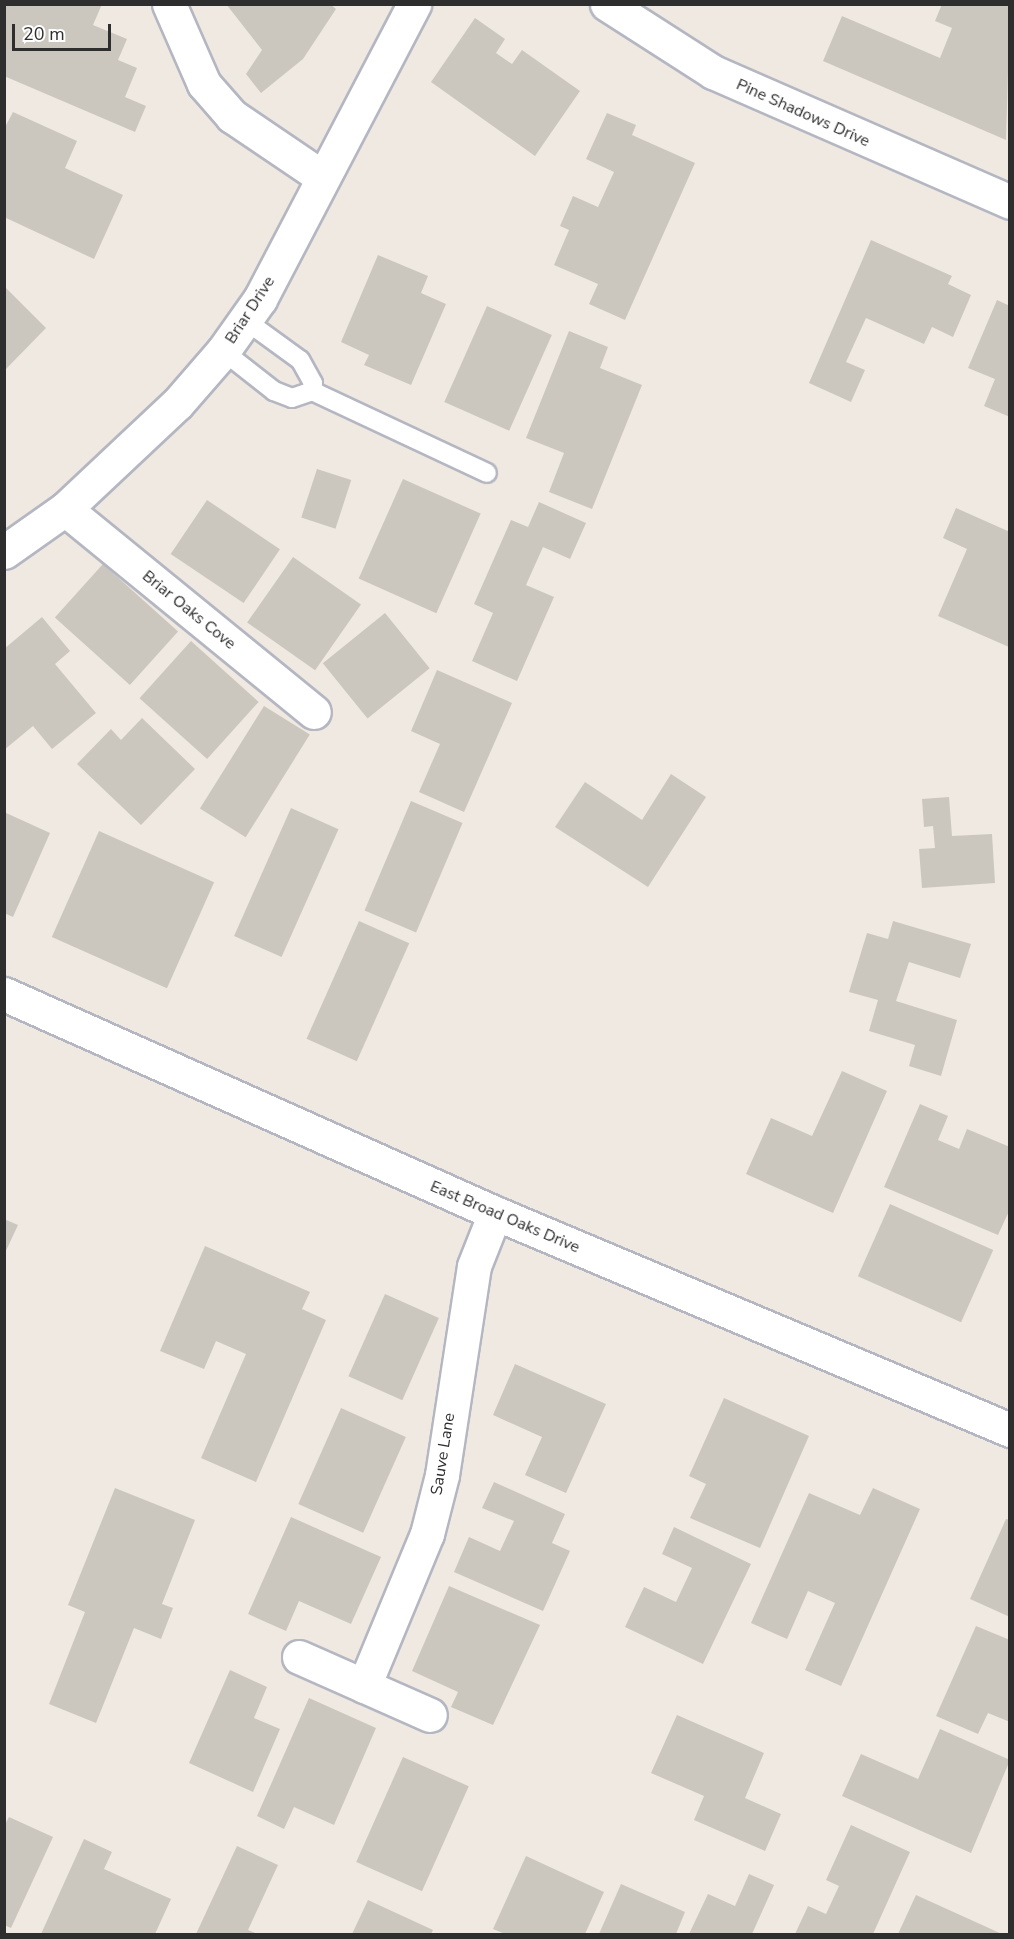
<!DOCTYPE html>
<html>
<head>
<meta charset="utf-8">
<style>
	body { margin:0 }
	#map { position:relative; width:1014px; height:1939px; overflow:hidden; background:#efe9e1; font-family:"Nunito Sans",sans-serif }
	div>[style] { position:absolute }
	.building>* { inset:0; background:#cbc7bf; transform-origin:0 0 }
	.roads { filter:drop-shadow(2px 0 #b4b7c1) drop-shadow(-2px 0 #b4b7c1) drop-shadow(0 2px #b4b7c1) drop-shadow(0 -2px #b4b7c1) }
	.service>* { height:18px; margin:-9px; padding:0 9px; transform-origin:9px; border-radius:9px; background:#fff }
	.minor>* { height:33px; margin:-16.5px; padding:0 16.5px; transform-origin:16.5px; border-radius:16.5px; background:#fff }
	.tertiary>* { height:33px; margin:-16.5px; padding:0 16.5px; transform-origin:16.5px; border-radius:16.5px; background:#fff }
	span { translate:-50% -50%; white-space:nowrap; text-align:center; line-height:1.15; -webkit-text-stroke:4.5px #fff; paint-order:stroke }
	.street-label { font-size:16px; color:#2e2e2e }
	.frame { position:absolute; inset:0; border:6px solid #2e2e2e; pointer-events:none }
	.scale { position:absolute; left:12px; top:24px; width:99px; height:27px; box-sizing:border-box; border:3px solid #2e2e2e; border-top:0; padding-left:8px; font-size:18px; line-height:21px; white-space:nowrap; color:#2e2e2e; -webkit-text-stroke:4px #fff; paint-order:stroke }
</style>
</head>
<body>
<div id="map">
	<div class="building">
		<i style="clip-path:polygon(4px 4px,102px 4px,93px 25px,127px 39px,118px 60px,137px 68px,125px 97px,146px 106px,135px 132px,4px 76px)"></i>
		<i style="clip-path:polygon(226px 4px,330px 4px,336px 9px,303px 59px,261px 93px,246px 74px,262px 50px)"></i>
		<i style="clip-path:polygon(942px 4px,1010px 4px,1006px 140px,823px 61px,842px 16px,940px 58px,952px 28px,935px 21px)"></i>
		<i style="clip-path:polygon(475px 18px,505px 39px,496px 53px,512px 64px,522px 50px,580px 91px,535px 156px,431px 82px)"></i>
		<i style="clip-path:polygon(13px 112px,77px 141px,65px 168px,123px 195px,94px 259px,4px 217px,4px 129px)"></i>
		<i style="clip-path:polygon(607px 113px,636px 125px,632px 135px,695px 163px,625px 320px,589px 304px,598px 284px,554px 265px,569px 230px,560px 226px,573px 196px,598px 207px,614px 172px,586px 159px)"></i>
		<i style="clip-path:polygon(871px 240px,952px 276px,948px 284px,971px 295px,953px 337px,932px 327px,924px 344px,866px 318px,846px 362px,865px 370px,851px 402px,809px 383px)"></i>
		<i style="clip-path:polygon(378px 255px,428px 276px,421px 293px,446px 304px,411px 385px,364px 365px,369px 355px,341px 342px)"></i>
		<i style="clip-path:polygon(5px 287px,46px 328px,5px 370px)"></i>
		<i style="clip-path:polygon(997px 300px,1010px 306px,1010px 417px,984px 406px,995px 379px,968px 368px)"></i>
		<i style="left:487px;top:306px;width:71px;height:105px;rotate:24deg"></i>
		<i style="clip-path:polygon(569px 331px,608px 347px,600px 368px,642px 385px,592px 509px,549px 492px,564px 453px,526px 438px)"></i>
		<i style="left:317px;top:469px;width:36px;height:51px;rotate:18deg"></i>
		<i style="left:403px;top:479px;width:85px;height:109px;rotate:24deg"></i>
		<i style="left:207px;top:500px;width:88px;height:65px;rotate:34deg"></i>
		<i style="clip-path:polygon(539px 502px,586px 523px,570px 559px,543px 547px,526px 585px,554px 597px,517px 681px,472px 661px,493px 613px,474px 604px,511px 520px,528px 527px)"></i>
		<i style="clip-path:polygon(956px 508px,1010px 532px,1009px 647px,938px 616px,967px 549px,943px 538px)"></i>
		<i style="left:293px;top:557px;width:83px;height:80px;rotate:35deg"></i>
		<i style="left:103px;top:564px;width:101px;height:72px;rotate:42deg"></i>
		<i style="left:385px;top:613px;width:71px;height:80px;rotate:51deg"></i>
		<i style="clip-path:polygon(42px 617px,70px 651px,55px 664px,96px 713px,52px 749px,33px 726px,4px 750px,4px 649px)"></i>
		<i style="left:191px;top:641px;width:91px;height:77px;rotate:42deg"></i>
		<i style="clip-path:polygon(437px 670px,512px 703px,464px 812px,419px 792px,440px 744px,411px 731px)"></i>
		<i style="left:264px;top:706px;width:54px;height:121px;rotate:32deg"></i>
		<i style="clip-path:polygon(142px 718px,195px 769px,141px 825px,77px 764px,111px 729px,121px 740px)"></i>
		<i style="clip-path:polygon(671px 774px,706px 797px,648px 887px,555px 827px,585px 782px,642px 820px)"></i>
		<i style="clip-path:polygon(949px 797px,952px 836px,992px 834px,995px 883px,922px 888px,919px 849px,935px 848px,933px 826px,924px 827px,922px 799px)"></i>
		<i style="left:411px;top:801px;width:56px;height:119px;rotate:23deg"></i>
		<i style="left:291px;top:808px;width:52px;height:140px;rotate:24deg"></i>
		<i style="clip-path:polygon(4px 812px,50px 833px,13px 917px,4px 913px)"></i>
		<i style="left:99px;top:831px;width:126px;height:116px;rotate:24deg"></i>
		<i style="left:359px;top:921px;width:55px;height:129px;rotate:24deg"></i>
		<i style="clip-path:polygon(893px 921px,971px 944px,960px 978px,909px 962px,896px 1001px,957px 1020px,941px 1076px,909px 1066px,915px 1045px,869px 1031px,878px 1000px,849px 992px,867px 933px,888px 939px)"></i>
		<i style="clip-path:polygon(842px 1071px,887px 1091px,833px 1213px,746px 1174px,771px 1118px,812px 1136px)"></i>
		<i style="clip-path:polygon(920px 1104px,948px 1116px,938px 1140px,959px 1149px,967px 1129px,1010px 1147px,1010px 1209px,998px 1235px,884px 1187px)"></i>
		<i style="left:890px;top:1204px;width:113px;height:79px;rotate:24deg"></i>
		<i style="clip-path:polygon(4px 1219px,18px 1225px,4px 1255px)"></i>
		<i style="clip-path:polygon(205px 1246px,310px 1292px,302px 1309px,326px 1320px,256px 1482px,201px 1458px,246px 1354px,216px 1341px,204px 1369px,160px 1351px)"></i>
		<i style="left:385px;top:1294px;width:59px;height:90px;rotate:24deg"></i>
		<i style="clip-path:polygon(515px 1364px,606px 1404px,566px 1493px,525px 1475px,542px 1437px,493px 1415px)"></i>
		<i style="clip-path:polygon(724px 1398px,809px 1436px,760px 1548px,690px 1518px,706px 1484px,689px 1476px)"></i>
		<i style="left:341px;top:1408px;width:71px;height:105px;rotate:24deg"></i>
		<i style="clip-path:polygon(494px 1482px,565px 1514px,552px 1543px,570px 1551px,543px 1611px,454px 1572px,469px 1537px,500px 1551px,514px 1521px,482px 1508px)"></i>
		<i style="clip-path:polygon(115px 1488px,195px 1520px,162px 1604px,173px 1608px,161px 1639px,134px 1628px,96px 1723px,49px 1704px,85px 1612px,68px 1605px)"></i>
		<i style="clip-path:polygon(873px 1488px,920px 1509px,841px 1686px,805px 1670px,835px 1603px,808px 1591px,787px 1639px,751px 1623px,809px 1493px,860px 1515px)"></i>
		<i style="clip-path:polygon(291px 1517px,381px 1557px,351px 1624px,299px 1601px,286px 1631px,248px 1614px)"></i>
		<i style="clip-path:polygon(1006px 1519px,1010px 1520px,1010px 1617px,970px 1599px)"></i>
		<i style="clip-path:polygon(674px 1527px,751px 1564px,703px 1664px,625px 1627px,644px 1587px,676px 1602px,692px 1568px,662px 1554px)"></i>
		<i style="clip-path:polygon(449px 1586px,540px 1625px,493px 1725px,451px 1707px,458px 1692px,412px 1671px)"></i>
		<i style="clip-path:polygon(976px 1626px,1010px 1640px,1010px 1722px,988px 1713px,978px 1734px,936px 1716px)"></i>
		<i style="clip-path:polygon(230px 1670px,267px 1687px,254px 1718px,280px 1729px,253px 1792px,189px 1763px)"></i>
		<i style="clip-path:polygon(309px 1698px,376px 1728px,334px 1825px,294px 1807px,284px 1829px,257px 1816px)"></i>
		<i style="clip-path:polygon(677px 1715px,764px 1753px,745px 1798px,781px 1814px,765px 1851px,694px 1820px,704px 1796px,651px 1773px)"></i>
		<i style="clip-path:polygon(940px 1729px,1010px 1760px,971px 1853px,842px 1796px,861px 1754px,918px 1779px)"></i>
		<i style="left:403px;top:1757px;width:72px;height:115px;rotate:24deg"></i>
		<i style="clip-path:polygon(9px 1817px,53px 1837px,11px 1928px,4px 1925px,4px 1826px)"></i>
		<i style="clip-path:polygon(851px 1825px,910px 1852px,873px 1934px,795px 1934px,808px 1906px,826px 1914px,839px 1886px,826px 1880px)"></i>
		<i style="clip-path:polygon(84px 1839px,112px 1852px,104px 1869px,171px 1899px,155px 1934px,41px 1934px)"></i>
		<i style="clip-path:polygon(237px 1846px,278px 1865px,248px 1930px,258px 1934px,196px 1934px)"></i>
		<i style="clip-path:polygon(526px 1856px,604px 1892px,585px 1934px,505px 1934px,493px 1929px)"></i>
		<i style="clip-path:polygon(749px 1874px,774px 1885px,752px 1934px,689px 1934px,708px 1894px,735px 1906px)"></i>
		<i style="clip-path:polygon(621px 1884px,685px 1912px,676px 1934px,599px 1934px)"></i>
		<i style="clip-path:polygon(916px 1895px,1002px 1934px,898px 1934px)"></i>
		<i style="clip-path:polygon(368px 1900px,433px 1930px,431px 1934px,352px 1934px)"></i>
	</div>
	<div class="roads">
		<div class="service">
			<i style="left:223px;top:351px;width:65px;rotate:38.1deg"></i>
			<i style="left:274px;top:391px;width:19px;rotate:21deg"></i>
			<i style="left:292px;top:398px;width:21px;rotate:-19deg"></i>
			<i style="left:312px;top:391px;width:8px;rotate:-83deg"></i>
			<i style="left:313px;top:383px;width:26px;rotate:-119deg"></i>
			<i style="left:300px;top:360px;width:68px;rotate:-144deg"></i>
			<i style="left:312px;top:391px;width:193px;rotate:25.1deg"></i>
		</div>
		<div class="minor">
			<i style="left:169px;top:4px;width:87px;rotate:66.4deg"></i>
			<i style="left:204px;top:84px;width:43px;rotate:48.8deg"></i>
			<i style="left:232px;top:116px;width:109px;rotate:34.1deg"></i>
			<i style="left:607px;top:4px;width:126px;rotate:32.7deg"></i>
			<i style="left:713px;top:72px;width:324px;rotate:23.6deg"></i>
			<i style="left:65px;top:509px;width:321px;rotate:39.2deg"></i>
			<i style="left:4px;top:994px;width:538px;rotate:24.04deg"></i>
			<i style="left:495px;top:1213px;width:559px;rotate:22.85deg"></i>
			<i style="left:299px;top:1657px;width:143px;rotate:23.9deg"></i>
			<i style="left:364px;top:1686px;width:165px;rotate:-67.5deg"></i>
			<i style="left:427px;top:1534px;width:61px;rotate:-75.7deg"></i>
			<i style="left:442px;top:1475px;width:211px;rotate:-81.3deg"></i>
			<i style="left:474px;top:1266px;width:57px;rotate:-68.4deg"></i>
		</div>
		<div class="tertiary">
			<i style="left:4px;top:552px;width:75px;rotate:-35.2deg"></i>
			<i style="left:65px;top:509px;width:154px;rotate:-43.2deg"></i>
			<i style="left:177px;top:404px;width:70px;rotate:-49deg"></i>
			<i style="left:223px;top:351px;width:64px;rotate:-54.6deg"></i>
			<i style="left:260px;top:299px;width:333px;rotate:-62.4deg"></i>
		</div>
	</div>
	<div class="street-label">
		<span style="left:803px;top:113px;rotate:24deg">Pine Shadows Drive</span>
		<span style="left:250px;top:310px;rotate:-57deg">Briar Drive</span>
		<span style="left:189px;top:610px;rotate:39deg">Briar Oaks Cove</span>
		<span style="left:505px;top:1217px;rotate:23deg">East Broad Oaks Drive</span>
		<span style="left:443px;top:1454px;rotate:-81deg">Sauve Lane</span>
	</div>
	<div class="frame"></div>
	<div class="scale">20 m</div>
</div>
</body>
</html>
